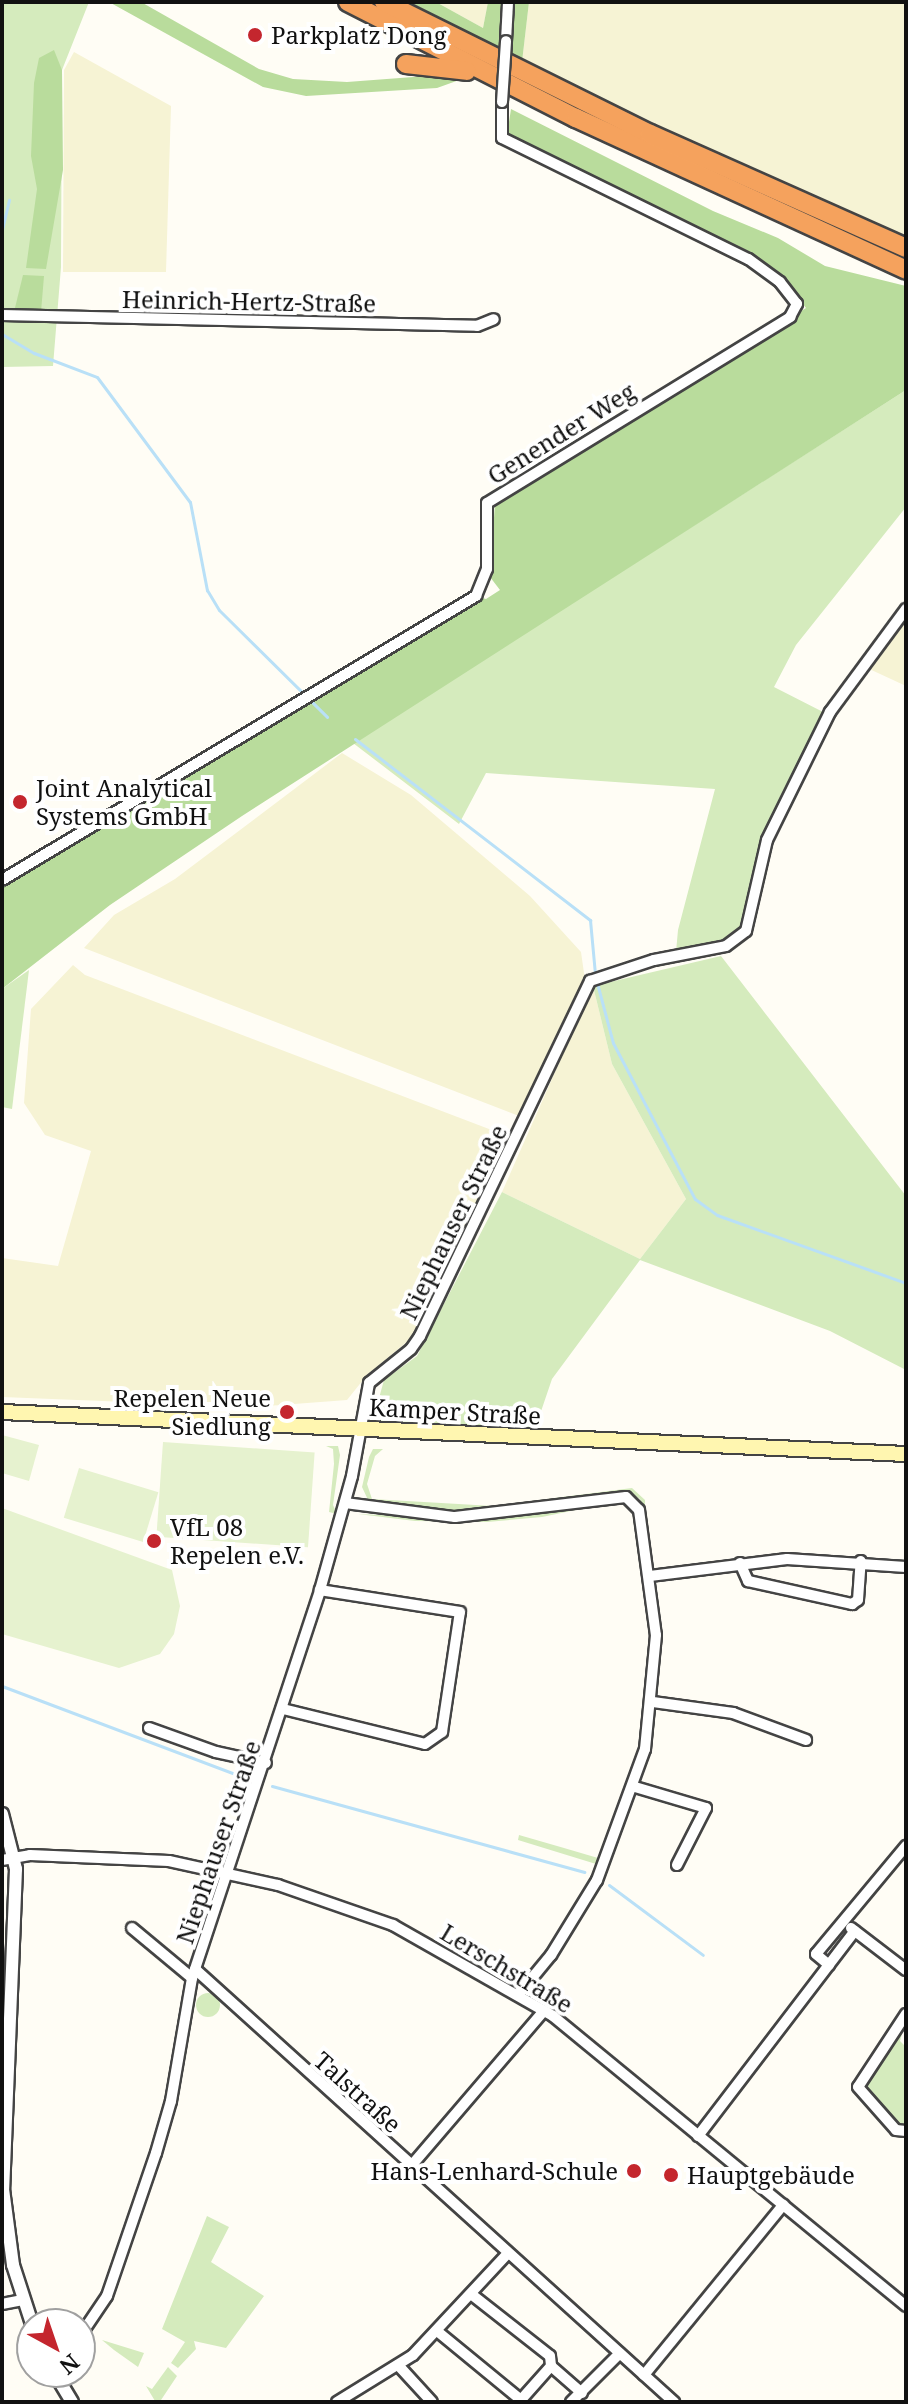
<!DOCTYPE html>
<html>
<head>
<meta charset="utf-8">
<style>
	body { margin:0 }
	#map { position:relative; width:908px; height:2404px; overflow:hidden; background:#fffdf5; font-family:"Noto Serif",serif }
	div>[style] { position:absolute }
	.farmland>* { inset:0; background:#f6f3d4 }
	.green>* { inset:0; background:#d5ebbd }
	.round { border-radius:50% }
	.forest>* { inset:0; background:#b9dc9c }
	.pitch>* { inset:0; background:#e6f2cf; transform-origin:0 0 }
	.stream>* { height:3px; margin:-1.5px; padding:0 1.5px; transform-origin:1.5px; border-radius:1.5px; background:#b9e0f7 }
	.roads { filter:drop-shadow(2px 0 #444) drop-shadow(-2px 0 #444) drop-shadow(0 2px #444) drop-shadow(0 -2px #444) }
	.minor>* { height:10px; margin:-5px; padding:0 5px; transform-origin:5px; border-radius:5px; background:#fff }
	.tertiary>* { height:12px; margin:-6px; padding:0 6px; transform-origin:6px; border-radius:6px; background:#fff }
	.secondary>* { height:14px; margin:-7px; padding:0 7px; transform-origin:7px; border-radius:7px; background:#fff6b0 }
	.motorway>* { height:18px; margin:-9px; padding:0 9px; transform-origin:9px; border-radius:9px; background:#f5a25d }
	.bridges { filter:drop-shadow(2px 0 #444) drop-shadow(-2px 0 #444) drop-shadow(0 2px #444) drop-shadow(0 -2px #444) }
	.minor-bridge>* { height:10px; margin:-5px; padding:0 5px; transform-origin:5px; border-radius:5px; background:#fff }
	.dots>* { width:22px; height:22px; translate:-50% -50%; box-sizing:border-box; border:4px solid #fff; border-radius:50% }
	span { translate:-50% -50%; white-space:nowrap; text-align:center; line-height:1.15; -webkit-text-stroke:8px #fff; paint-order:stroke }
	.poi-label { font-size:24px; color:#111 }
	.left { translate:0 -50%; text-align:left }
	.right { translate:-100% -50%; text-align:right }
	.street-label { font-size:24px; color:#111 }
	.frame { position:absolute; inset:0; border:4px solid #111; pointer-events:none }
	.north { position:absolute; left:16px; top:2308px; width:80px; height:80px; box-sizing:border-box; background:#fff; border:2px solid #a0a0a0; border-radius:50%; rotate:140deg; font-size:22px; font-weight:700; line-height:32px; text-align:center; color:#111 }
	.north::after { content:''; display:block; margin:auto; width:28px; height:36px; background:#c4262e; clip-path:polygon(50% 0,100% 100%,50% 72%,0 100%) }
</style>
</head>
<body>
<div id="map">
	<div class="farmland">
		<i style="clip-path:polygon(436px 2px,488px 2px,483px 28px)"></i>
		<i style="clip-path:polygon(529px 2px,906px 2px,906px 240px,522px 62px)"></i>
		<i style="clip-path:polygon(74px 52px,171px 106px,166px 272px,63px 272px,64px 70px)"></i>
		<i style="clip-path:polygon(906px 612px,906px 686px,865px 667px)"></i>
		<i style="clip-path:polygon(342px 753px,411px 795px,530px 896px,581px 952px,586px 987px,519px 1116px,84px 948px,114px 915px,175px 879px)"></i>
		<i style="clip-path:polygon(73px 965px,85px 975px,510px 1137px,414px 1336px,367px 1375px,347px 1400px,253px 1407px,2px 1397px,2px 1258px,58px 1266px,91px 1151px,45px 1135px,24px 1103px,31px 1009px)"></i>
		<i style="clip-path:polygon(593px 986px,612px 1064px,686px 1199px,640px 1259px,502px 1192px)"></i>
	</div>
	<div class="green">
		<i style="clip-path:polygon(2px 2px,89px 2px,62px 70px,61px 267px,53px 366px,2px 367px)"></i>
		<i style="clip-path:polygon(906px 390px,906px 507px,796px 645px,774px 687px,827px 714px,763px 845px,753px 911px,737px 938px,676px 952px,678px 930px,715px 789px,486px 773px,459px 824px,353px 743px)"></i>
		<i style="clip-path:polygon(721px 956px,906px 1196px,906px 1370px,830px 1331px,640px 1260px,552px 1379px,535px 1429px,373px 1420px,384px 1380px,417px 1356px,502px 1192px,640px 1259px,686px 1199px,612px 1064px,593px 986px)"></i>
		<i style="clip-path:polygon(29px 970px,12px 1109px,2px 1107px,2px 989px)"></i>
		<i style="clip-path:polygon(326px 1446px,338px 1446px,340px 1455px,333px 1505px,337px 1514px,329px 1512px,334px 1464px,333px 1449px)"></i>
		<i style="clip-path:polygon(383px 1449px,375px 1456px,367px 1484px,372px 1499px,493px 1506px,632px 1488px,645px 1500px,645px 1518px,640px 1499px,627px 1491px,463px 1512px,369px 1502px,362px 1487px,369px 1457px,373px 1449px)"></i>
		<i style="clip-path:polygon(614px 1502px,542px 1517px,487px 1522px,415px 1521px,358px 1514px,488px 1520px)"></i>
		<i style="clip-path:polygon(519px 1835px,564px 1848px,598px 1858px,596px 1864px,518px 1840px)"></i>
		<i class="round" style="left:196px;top:1993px;width:24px;height:24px"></i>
		<i style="clip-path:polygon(906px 2020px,900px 2041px,906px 2047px,906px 2125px,901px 2126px,863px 2084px)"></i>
		<i style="clip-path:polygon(207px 2216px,229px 2227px,211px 2262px,264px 2296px,226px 2348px,194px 2341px,196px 2349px,178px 2368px,171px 2363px,185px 2342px,162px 2329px)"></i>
		<i style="clip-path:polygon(102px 2340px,144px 2353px,138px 2367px,114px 2350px)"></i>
		<i style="clip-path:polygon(168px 2367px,177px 2376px,161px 2400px,155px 2401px,146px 2386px,152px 2389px)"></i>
	</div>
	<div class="forest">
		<i style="clip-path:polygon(109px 2px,141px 2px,259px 69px,293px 79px,347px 82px,453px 74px,462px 79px,437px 88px,306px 96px,263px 87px)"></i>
		<i style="clip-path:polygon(410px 2px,436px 2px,483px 28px,488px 2px,529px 2px,522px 62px)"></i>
		<i style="clip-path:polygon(54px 50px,62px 70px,63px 170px,46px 269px,26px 268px,37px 189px,31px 156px,34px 83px,39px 58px)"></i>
		<i style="clip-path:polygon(511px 109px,713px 211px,778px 238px,825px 266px,906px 286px,906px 390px,242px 816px,110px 905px,2px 989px,2px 880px,476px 596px,486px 599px,500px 590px,490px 577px,495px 503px,806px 308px,780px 275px,749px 254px,507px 135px)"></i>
		<i style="clip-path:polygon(23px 275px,44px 276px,41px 312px,14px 312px)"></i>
	</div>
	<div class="pitch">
		<i style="clip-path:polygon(2px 1435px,39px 1445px,29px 1481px,2px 1473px)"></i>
		<i style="left:163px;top:1442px;width:152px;height:95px;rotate:4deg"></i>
		<i style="left:79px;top:1468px;width:83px;height:52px;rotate:17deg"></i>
		<i style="clip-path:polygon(2px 1508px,172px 1570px,180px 1606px,174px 1634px,160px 1654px,119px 1668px,2px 1634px)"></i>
	</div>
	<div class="stream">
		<i style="left:2px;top:230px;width:31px;rotate:-77deg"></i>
		<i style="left:2px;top:334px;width:37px;rotate:31deg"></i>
		<i style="left:34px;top:353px;width:67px;rotate:20.9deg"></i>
		<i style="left:97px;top:377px;width:156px;rotate:53.4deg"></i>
		<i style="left:190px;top:502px;width:90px;rotate:79.1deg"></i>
		<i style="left:207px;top:590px;width:23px;rotate:59deg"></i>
		<i style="left:219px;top:610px;width:152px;rotate:44.7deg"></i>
		<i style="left:355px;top:739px;width:297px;rotate:37.6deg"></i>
		<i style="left:590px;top:920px;width:54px;rotate:84.7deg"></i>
		<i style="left:597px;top:983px;width:62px;rotate:75.1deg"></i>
		<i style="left:613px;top:1043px;width:176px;rotate:62.3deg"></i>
		<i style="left:695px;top:1199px;width:27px;rotate:36deg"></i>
		<i style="left:717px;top:1215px;width:201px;rotate:19.8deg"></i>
		<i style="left:2px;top:1686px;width:261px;rotate:20.7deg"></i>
		<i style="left:272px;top:1786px;width:324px;rotate:15.4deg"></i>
		<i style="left:609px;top:1885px;width:117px;rotate:36.7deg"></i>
	</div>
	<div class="roads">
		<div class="minor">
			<i style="left:506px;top:41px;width:39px;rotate:-87deg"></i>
			<i style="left:2px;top:315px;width:475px;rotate:1.3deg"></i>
			<i style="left:477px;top:326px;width:18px;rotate:-22deg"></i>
			<i style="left:2px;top:880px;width:553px;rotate:-30.93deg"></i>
			<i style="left:476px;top:596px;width:29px;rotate:-68deg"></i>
			<i style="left:487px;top:569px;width:66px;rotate:-90deg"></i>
			<i style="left:487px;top:503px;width:356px;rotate:-31.5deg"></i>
			<i style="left:790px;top:317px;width:15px;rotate:-62deg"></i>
			<i style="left:797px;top:304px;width:28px;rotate:-128deg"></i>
			<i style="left:780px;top:282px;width:39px;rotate:-144deg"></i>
			<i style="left:748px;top:259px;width:274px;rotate:-153.8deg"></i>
			<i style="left:502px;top:138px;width:36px;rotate:-90deg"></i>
			<i style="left:345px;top:1503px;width:111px;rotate:7.3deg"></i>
			<i style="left:455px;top:1517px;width:172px;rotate:-6.7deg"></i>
			<i style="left:626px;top:1497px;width:18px;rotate:45deg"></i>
			<i style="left:639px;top:1510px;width:126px;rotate:82.3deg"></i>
			<i style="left:656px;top:1635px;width:115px;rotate:95.5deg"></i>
			<i style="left:645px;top:1749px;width:140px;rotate:110.1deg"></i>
			<i style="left:597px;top:1880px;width:88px;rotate:121.5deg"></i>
			<i style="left:551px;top:1955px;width:52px;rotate:129.5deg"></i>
			<i style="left:740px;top:1563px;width:20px;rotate:66deg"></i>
			<i style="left:748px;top:1581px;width:107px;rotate:12.5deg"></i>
			<i style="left:852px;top:1604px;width:7px;rotate:-34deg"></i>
			<i style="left:858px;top:1600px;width:39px;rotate:-86deg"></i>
			<i style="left:650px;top:1576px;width:138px;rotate:-7.1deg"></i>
			<i style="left:787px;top:1559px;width:119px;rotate:3.8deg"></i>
			<i style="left:653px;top:1702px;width:81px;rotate:7.8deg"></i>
			<i style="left:733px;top:1713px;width:78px;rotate:20.3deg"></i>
			<i style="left:283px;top:1709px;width:146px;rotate:13.8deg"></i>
			<i style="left:425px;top:1744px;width:21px;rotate:-35deg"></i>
			<i style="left:442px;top:1732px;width:121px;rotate:-81.5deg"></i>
			<i style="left:460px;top:1612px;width:142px;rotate:-171.1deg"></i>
			<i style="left:149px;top:1728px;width:71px;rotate:19.7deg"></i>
			<i style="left:216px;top:1752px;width:51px;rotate:12.4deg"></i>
			<i style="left:635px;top:1787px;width:74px;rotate:16.5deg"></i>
			<i style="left:706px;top:1808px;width:64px;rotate:117deg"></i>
			<i style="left:2px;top:1860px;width:28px;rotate:-10deg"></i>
			<i style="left:30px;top:1855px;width:139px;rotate:2.5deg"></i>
			<i style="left:169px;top:1861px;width:112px;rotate:12.4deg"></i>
			<i style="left:278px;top:1885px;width:122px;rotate:19.2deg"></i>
			<i style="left:393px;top:1925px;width:184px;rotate:29.6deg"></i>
			<i style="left:553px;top:2016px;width:457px;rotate:39.4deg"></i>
			<i style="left:132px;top:1928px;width:78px;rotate:39.8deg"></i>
			<i style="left:851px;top:1928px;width:69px;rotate:37.4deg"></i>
			<i style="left:829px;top:1965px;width:17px;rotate:-140deg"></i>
			<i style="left:816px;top:1954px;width:141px;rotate:-50.2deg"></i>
			<i style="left:195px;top:1969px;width:646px;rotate:42.11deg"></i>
			<i style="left:906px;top:2014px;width:87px;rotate:123.3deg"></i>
			<i style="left:858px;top:2087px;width:57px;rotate:48.5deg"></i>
			<i style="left:896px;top:2130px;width:10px;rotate:6deg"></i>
			<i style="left:698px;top:2136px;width:258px;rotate:-52.6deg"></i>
			<i style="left:411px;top:2166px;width:203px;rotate:-49.4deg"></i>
			<i style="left:471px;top:2294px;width:100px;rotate:38.1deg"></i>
			<i style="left:550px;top:2356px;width:10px;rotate:84deg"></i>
			<i style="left:551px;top:2366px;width:48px;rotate:131.6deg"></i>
			<i style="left:2px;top:2304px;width:21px;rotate:-11deg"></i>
			<i style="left:437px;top:2331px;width:109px;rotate:39.4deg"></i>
			<i style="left:80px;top:2336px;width:48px;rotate:-56deg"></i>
			<i style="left:107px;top:2296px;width:151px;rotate:-71.1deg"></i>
			<i style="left:156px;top:2153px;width:54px;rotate:-73.9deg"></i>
			<i style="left:171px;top:2101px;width:125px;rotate:-80.3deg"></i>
			<i style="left:192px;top:1978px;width:409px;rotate:-71.7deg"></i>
			<i style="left:320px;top:1590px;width:118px;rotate:-74.3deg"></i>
			<i style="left:352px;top:1476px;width:95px;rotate:-79.6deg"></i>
			<i style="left:369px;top:1383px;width:54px;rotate:-39deg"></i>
			<i style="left:411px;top:1349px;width:16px;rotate:-55deg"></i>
			<i style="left:420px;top:1336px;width:394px;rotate:-64.4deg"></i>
			<i style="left:590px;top:981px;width:67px;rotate:-18.2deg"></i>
			<i style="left:654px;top:960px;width:73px;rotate:-11deg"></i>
			<i style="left:726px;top:946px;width:25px;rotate:-37deg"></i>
			<i style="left:746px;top:931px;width:93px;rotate:-77deg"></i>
			<i style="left:767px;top:840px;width:143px;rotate:-63.8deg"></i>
			<i style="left:830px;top:712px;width:128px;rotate:-53.6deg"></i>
			<i style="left:398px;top:2365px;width:50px;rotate:47.4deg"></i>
			<i style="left:551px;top:2366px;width:41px;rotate:41.1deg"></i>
			<i style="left:644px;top:2375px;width:220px;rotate:-50.7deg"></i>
			<i style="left:337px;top:2402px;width:89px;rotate:-31.7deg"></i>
			<i style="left:413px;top:2355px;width:139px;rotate:-47deg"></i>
			<i style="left:571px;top:2402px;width:69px;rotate:-45deg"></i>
		</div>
		<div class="tertiary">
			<i style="left:2px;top:1814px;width:57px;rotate:75.7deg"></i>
			<i style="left:16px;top:1869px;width:320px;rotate:92.3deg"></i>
			<i style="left:3px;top:2189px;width:77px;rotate:82.5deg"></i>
			<i style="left:13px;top:2265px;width:62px;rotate:72.1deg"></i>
			<i style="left:54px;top:2372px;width:35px;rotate:59deg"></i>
		</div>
		<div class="secondary">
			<i style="left:2px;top:1412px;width:905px;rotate:2.66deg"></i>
		</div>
		<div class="motorway">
			<i style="left:348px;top:2px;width:256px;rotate:27deg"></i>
			<i style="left:576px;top:118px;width:363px;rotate:24.7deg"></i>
			<i style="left:384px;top:2px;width:297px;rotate:26.4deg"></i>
			<i style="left:650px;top:134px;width:280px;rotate:24deg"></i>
			<i style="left:406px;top:64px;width:61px;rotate:6.5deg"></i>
		</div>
	</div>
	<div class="bridges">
		<div class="minor-bridge">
			<i style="left:502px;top:102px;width:61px;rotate:-86.2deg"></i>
		</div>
	</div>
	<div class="dots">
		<i style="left:255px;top:35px;background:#c4262e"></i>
		<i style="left:20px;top:802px;background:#c4262e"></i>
		<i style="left:287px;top:1412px;background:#c4262e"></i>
		<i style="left:154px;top:1541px;background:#c4262e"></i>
		<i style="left:634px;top:2171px;background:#c4262e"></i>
		<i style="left:671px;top:2175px;background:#c4262e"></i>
	</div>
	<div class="poi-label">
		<span class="left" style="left:271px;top:35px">Parkplatz Dong</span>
		<span class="left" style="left:36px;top:802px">Joint Analytical<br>Systems GmbH</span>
		<span class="right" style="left:271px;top:1412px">Repelen Neue<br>Siedlung</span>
		<span class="left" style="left:170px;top:1541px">VfL 08<br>Repelen e.V.</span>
		<span class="right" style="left:618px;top:2171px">Hans-Lenhard-Schule</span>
		<span class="left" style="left:687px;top:2175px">Hauptgebäude</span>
	</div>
	<div class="street-label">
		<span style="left:249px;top:301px;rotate:1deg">Heinrich-Hertz-Straße</span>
		<span style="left:561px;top:433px;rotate:-32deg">Genender Weg</span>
		<span style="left:453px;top:1222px;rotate:-64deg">Niephauser Straße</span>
		<span style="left:455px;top:1411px;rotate:3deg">Kamper Straße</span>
		<span style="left:218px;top:1842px;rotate:-71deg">Niephauser Straße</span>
		<span style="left:507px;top:1968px;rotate:31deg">Lerschstraße</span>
		<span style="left:358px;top:2092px;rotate:42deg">Talstraße</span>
	</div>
	<div class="frame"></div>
	<div class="north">N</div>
</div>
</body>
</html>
